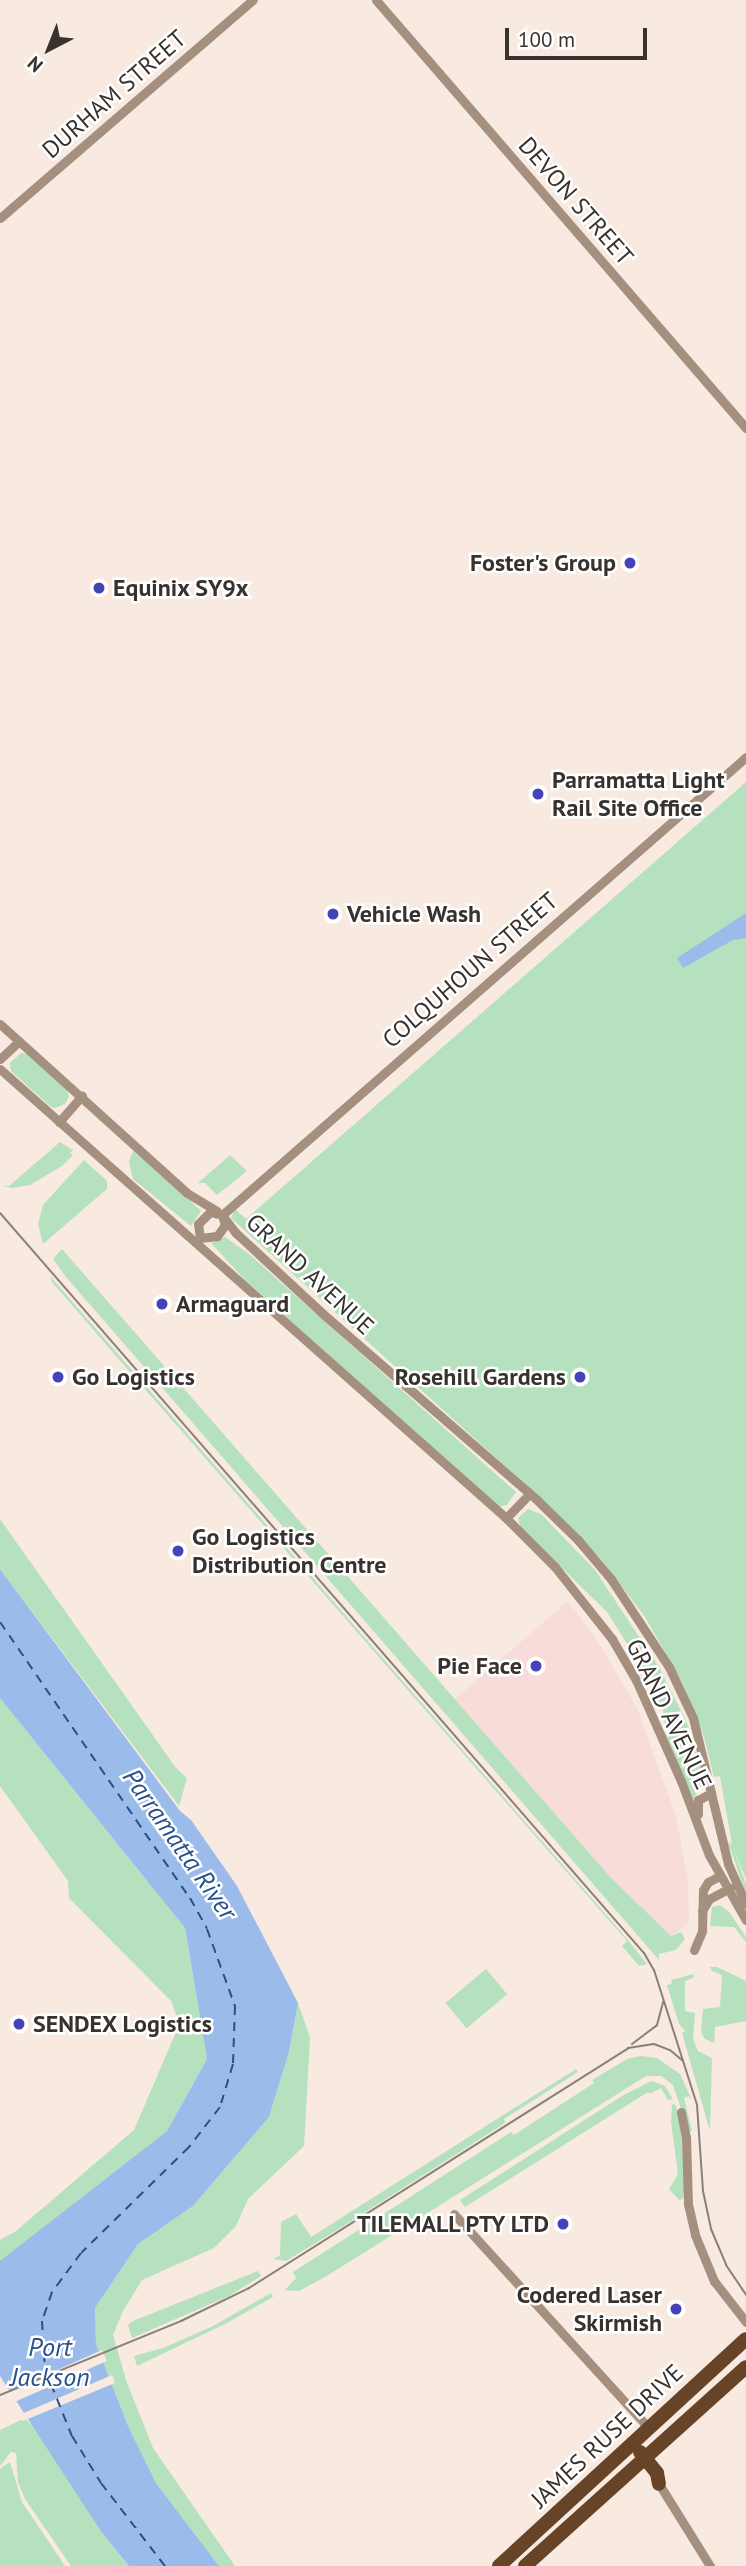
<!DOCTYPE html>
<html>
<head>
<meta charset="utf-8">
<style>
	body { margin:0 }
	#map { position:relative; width:746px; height:2566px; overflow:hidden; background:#f8eae0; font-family:"PT Sans",sans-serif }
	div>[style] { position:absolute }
	.commercial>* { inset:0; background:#f7dcda }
	.green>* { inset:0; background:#b6e1be; transform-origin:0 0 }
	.water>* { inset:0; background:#9bbbeb }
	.pier>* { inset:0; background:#f8eae0; transform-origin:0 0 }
	.ferry>* { height:2px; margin-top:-1px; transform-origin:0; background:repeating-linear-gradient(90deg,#28508a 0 9px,transparent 0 16px) }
	.minor>* { height:9px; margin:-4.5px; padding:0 4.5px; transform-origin:4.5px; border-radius:4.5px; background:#a59080 }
	.primary>* { height:14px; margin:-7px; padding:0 7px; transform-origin:7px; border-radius:7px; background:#674327 }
	.tram>* { height:2px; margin:-1px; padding:0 1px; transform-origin:1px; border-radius:1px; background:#89807a }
	.dots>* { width:19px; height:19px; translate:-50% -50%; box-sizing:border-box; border:4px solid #fff; border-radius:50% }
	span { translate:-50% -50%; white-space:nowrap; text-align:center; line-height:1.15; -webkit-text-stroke:5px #fff; paint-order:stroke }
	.street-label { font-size:24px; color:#37322e }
	.poi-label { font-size:24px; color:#37322e; font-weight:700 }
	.right { translate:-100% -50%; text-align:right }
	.left { translate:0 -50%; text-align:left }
	.water-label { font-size:26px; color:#28508a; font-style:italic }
	.north { position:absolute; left:14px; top:14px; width:70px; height:70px; -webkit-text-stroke:5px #fff; paint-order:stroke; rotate:222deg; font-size:19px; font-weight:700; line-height:28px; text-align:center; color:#37322e }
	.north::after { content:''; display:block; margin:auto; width:24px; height:32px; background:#37322e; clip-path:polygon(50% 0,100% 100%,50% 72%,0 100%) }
	.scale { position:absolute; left:505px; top:28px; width:142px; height:32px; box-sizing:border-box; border:4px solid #37322e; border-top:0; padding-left:9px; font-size:21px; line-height:24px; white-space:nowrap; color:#37322e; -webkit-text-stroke:5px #fff; paint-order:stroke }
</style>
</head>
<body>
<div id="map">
	<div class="commercial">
		<i style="clip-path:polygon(568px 1601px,596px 1639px,637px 1708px,676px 1816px,688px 1880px,689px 1922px,671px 1937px,611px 1878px,455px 1699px)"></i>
	</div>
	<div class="green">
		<i style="clip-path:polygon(746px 782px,746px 1879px,733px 1848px,746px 1884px,746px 1894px,728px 1842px,732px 1844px,720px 1776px,714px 1777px,704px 1737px,682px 1682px,645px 1617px,601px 1559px,527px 1486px,231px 1218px,235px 1209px,246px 1219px)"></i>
		<i style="clip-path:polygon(21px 1053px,28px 1054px,66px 1088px,69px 1096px,65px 1104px,55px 1108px,50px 1106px,11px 1071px,10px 1063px)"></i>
		<i style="clip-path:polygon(60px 1142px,73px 1150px,70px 1153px,73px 1155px,62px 1166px,30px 1185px,12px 1188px,2px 1186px,9px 1186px)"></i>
		<i style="clip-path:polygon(133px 1151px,156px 1167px,201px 1211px,191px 1226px,133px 1179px,129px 1162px)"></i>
		<i style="clip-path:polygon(230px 1155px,247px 1171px,217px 1195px,205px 1183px,198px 1183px)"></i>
		<i style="clip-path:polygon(84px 1160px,107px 1181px,107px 1189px,43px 1244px,38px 1224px,43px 1205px)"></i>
		<i style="clip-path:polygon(225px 1237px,249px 1254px,516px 1492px,507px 1505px,498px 1507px,245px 1280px,211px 1243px)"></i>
		<i style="clip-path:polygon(62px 1249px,611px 1878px,671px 1936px,681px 1932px,685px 1939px,676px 1950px,659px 1954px,659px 1960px,66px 1277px,53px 1259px)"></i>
		<i style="clip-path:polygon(50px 1276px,628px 1940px,647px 1964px,639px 1966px,622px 1946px,627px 1941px,123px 1364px,52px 1282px)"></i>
		<i style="clip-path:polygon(528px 1509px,541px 1514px,595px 1570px,659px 1667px,687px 1723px,701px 1769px,703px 1783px,693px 1800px,666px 1735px,663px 1710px,646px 1674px,607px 1612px,521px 1528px,518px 1518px)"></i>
		<i style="clip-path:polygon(0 1519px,176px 1768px,187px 1778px,179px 1806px,0 1569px)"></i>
		<i style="clip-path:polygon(0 1698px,185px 1928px,207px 2059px,167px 2131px,45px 2226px,0 2267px,0 2240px,16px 2231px,134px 2130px,179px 2025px,172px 2002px,69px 1898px,68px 1881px,0 1786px)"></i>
		<i style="clip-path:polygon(720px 1905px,730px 1913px,746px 1937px,746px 1942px,734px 1927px,710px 1926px,712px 1907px)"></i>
		<i style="clip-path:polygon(710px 1967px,717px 1967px,746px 1981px,746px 2021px,715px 2027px,714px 2043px,705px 2039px,701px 2032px,703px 2009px,720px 2007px,722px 1975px,712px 1971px)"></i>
		<i style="left:486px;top:1969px;width:33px;height:53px;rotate:50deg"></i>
		<i style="clip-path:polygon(694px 1974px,693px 1978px,685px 1981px,685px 2011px,695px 2013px,693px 2039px,698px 2051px,712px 2058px,710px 2131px,682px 2033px,685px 2031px,679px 2024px,667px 1985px,672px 1984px,671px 1980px)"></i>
		<i style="clip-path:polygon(298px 2003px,310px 2038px,304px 2146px,248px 2199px,236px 2226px,214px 2248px,142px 2280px,123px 2311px,113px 2335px,127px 2383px,153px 2448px,235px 2566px,219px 2566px,156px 2483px,128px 2426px,96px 2344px,95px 2308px,138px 2244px,193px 2206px,269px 2117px,289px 2052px)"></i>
		<i style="clip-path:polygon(640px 2056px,657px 2058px,680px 2074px,692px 2100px,689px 2096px,684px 2098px,692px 2131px,689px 2132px,673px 2085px,661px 2076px,646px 2076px,325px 2277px,299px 2291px,285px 2290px,296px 2278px,293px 2272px,511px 2132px,514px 2135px,594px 2083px,592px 2080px,627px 2059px)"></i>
		<i style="clip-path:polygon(576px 2069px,578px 2072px,504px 2119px,505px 2123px,342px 2227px,286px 2261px,273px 2259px,280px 2255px,281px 2222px,296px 2214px,311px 2237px)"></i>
		<i style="clip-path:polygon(651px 2081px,665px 2086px,673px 2099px,668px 2100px,661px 2088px,650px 2094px,648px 2092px,465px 2207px,460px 2200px,622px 2096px)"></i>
		<i style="clip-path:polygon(672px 2104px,676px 2105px,680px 2119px,685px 2181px,683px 2199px,679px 2200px,669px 2189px,678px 2174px,671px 2122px)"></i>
		<i style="clip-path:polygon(258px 2271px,261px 2276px,229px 2296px,132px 2338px,128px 2325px,133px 2321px)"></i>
		<i style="clip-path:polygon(271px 2293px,273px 2297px,225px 2324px,137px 2366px,134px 2356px,163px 2348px,213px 2326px)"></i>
		<i style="clip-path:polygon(25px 2418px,40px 2435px,100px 2530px,129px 2566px,71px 2566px,25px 2499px,18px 2482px,16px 2453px,11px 2452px,0 2466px,0 2430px)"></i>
		<i style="clip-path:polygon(10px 2462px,22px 2502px,65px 2566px,0 2566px,0 2469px)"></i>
	</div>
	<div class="water">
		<i style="clip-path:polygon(746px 913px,746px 938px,733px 940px,683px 968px,677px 958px)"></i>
		<i style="clip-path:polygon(0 1569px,180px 1811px,191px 1820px,237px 1886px,298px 2003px,289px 2052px,269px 2117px,193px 2206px,138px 2244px,95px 2308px,96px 2344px,128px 2426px,156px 2483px,219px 2566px,129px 2566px,100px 2530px,0 2376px,0 2261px,167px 2131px,207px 2059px,185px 1928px,0 1698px)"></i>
	</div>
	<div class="pier">
		<i style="left:102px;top:2350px;width:12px;height:106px;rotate:66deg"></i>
		<i style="clip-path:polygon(112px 2375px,115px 2383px,23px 2421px,19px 2415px)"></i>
	</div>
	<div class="ferry">
		<i style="left:0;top:1622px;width:335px;rotate:55.5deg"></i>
		<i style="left:190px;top:1898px;width:35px;rotate:61deg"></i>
		<i style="left:207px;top:1929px;width:82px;rotate:70deg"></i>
		<i style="left:235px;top:2006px;width:58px;rotate:92deg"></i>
		<i style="left:233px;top:2064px;width:45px;rotate:106.8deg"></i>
		<i style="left:220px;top:2107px;width:51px;rotate:127.8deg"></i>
		<i style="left:189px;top:2147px;width:151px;rotate:135.5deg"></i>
		<i style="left:81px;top:2253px;width:49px;rotate:126.6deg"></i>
		<i style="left:52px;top:2292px;width:31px;rotate:109deg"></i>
		<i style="left:42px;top:2321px;width:48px;rotate:86.4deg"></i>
		<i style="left:45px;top:2369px;width:72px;rotate:68.1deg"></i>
		<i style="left:72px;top:2436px;width:55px;rotate:58.3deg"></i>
		<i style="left:101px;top:2483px;width:105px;rotate:52.4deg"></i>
	</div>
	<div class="minor">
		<i style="left:376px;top:0;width:566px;rotate:49.16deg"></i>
		<i style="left:0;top:218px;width:334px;rotate:-40.8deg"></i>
		<i style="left:0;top:1024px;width:252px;rotate:42.1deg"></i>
		<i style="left:187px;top:1193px;width:35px;rotate:31deg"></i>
		<i style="left:0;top:1059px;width:26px;rotate:-43deg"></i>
		<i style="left:0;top:1069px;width:676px;rotate:41.58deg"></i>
		<i style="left:506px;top:1518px;width:69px;rotate:45deg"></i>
		<i style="left:555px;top:1567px;width:92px;rotate:51.6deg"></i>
		<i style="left:612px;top:1639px;width:48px;rotate:59.7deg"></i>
		<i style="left:636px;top:1680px;width:111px;rotate:66deg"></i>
		<i style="left:681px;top:1781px;width:79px;rotate:69.3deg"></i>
		<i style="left:709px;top:1855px;width:75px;rotate:60.4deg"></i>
		<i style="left:59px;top:1122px;width:35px;rotate:-49deg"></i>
		<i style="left:210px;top:1212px;width:12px;rotate:14deg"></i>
		<i style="left:222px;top:1215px;width:10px;rotate:73deg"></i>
		<i style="left:225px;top:1225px;width:14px;rotate:126deg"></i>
		<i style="left:217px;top:1236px;width:17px;rotate:173deg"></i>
		<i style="left:200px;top:1238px;width:14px;rotate:-98deg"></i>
		<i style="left:198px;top:1224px;width:17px;rotate:-45deg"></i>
		<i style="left:222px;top:1215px;width:696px;rotate:-41.15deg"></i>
		<i style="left:225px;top:1219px;width:18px;rotate:52deg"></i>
		<i style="left:236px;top:1233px;width:117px;rotate:42.9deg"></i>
		<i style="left:322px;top:1313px;width:285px;rotate:41deg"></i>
		<i style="left:537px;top:1500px;width:57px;rotate:44.3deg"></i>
		<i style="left:578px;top:1540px;width:51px;rotate:49.8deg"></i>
		<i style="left:611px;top:1579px;width:105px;rotate:56.6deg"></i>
		<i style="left:669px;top:1667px;width:56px;rotate:64.8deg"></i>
		<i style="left:693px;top:1718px;width:150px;rotate:76.5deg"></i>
		<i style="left:728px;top:1864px;width:44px;rotate:65.8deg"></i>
		<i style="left:506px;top:1518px;width:33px;rotate:-46deg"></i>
		<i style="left:698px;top:1814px;width:14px;rotate:-90deg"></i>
		<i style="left:698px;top:1800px;width:15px;rotate:-28deg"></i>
		<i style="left:702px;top:1911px;width:14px;rotate:-60deg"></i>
		<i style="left:709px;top:1899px;width:24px;rotate:-28deg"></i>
		<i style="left:694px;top:1950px;width:21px;rotate:-67deg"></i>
		<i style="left:702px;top:1931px;width:41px;rotate:-88.6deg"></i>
		<i style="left:703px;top:1890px;width:9px;rotate:-58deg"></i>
		<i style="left:708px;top:1882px;width:13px;rotate:-27deg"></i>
		<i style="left:681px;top:2112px;width:25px;rotate:79deg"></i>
		<i style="left:686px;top:2137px;width:67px;rotate:88.3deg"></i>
		<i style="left:688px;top:2204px;width:32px;rotate:77deg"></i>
		<i style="left:695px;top:2235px;width:50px;rotate:67.6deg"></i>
		<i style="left:714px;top:2281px;width:52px;rotate:52deg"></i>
		<i style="left:454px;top:2214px;width:290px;rotate:47.7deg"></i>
		<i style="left:659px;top:2484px;width:97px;rotate:58.1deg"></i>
	</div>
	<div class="primary">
		<i style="left:640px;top:2452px;width:27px;rotate:51deg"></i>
		<i style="left:657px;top:2473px;width:11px;rotate:80deg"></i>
		<i style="left:499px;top:2566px;width:335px;rotate:-42.6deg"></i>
		<i style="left:525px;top:2566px;width:297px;rotate:-42deg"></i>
	</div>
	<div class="tram">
		<i style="left:0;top:1213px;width:981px;rotate:48.97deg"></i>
		<i style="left:644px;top:1953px;width:20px;rotate:60deg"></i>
		<i style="left:654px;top:1970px;width:142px;rotate:72.3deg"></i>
		<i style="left:697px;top:2105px;width:86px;rotate:86deg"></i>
		<i style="left:703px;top:2191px;width:39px;rotate:78deg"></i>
		<i style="left:711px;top:2229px;width:39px;rotate:67deg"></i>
		<i style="left:726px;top:2265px;width:36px;rotate:56deg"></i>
		<i style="left:632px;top:2044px;width:31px;rotate:-37deg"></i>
		<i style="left:657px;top:2025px;width:24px;rotate:-75deg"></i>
		<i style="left:0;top:2395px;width:196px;rotate:-22.2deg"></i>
		<i style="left:181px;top:2321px;width:76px;rotate:-25.9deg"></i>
		<i style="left:249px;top:2288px;width:449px;rotate:-32.3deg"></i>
		<i style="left:628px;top:2048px;width:26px;rotate:-9deg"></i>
		<i style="left:654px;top:2044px;width:17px;rotate:21deg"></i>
		<i style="left:670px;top:2050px;width:17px;rotate:40deg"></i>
	</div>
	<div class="dots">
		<i style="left:630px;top:563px;background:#4443b8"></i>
		<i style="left:99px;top:588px;background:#4443b8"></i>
		<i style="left:538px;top:794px;background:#4443b8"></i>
		<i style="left:333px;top:914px;background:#4443b8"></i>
		<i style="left:162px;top:1304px;background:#4443b8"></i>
		<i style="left:58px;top:1377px;background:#4443b8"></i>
		<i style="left:580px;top:1377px;background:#4443b8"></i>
		<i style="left:178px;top:1551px;background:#4443b8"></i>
		<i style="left:536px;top:1666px;background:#4443b8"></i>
		<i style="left:19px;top:2024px;background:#4443b8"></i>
		<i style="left:563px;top:2224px;background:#4443b8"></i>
		<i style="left:676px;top:2309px;background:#4443b8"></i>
	</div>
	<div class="street-label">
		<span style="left:114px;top:94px;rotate:-41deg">DURHAM STREET</span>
		<span style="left:576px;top:201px;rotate:49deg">DEVON STREET</span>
		<span style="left:470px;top:970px;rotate:-41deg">COLQUHOUN STREET</span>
		<span style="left:310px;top:1274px;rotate:43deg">GRAND AVENUE</span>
		<span style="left:669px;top:1714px;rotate:64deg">GRAND AVENUE</span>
		<span style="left:607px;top:2436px;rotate:-43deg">JAMES RUSE DRIVE</span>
	</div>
	<div class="poi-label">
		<span class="right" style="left:616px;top:563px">Foster's Group</span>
		<span class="left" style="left:113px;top:588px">Equinix SY9x</span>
		<span class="left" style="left:552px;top:794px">Parramatta Light<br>Rail Site Office</span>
		<span class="left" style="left:347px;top:914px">Vehicle Wash</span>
		<span class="left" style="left:176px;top:1304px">Armaguard</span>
		<span class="left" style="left:72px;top:1377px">Go Logistics</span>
		<span class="right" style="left:566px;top:1377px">Rosehill Gardens</span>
		<span class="left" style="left:192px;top:1551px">Go Logistics<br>Distribution Centre</span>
		<span class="right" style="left:522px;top:1666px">Pie Face</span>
		<span class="left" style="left:33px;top:2024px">SENDEX Logistics</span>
		<span class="right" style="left:549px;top:2224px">TILEMALL PTY LTD</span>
		<span class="right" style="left:662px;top:2309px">Codered Laser<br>Skirmish</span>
	</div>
	<div class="water-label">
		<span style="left:180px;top:1844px;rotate:55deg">Parramatta River</span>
		<span style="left:50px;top:2362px">Port<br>Jackson</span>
	</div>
	<div class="north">N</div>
	<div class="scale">100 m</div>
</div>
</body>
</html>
